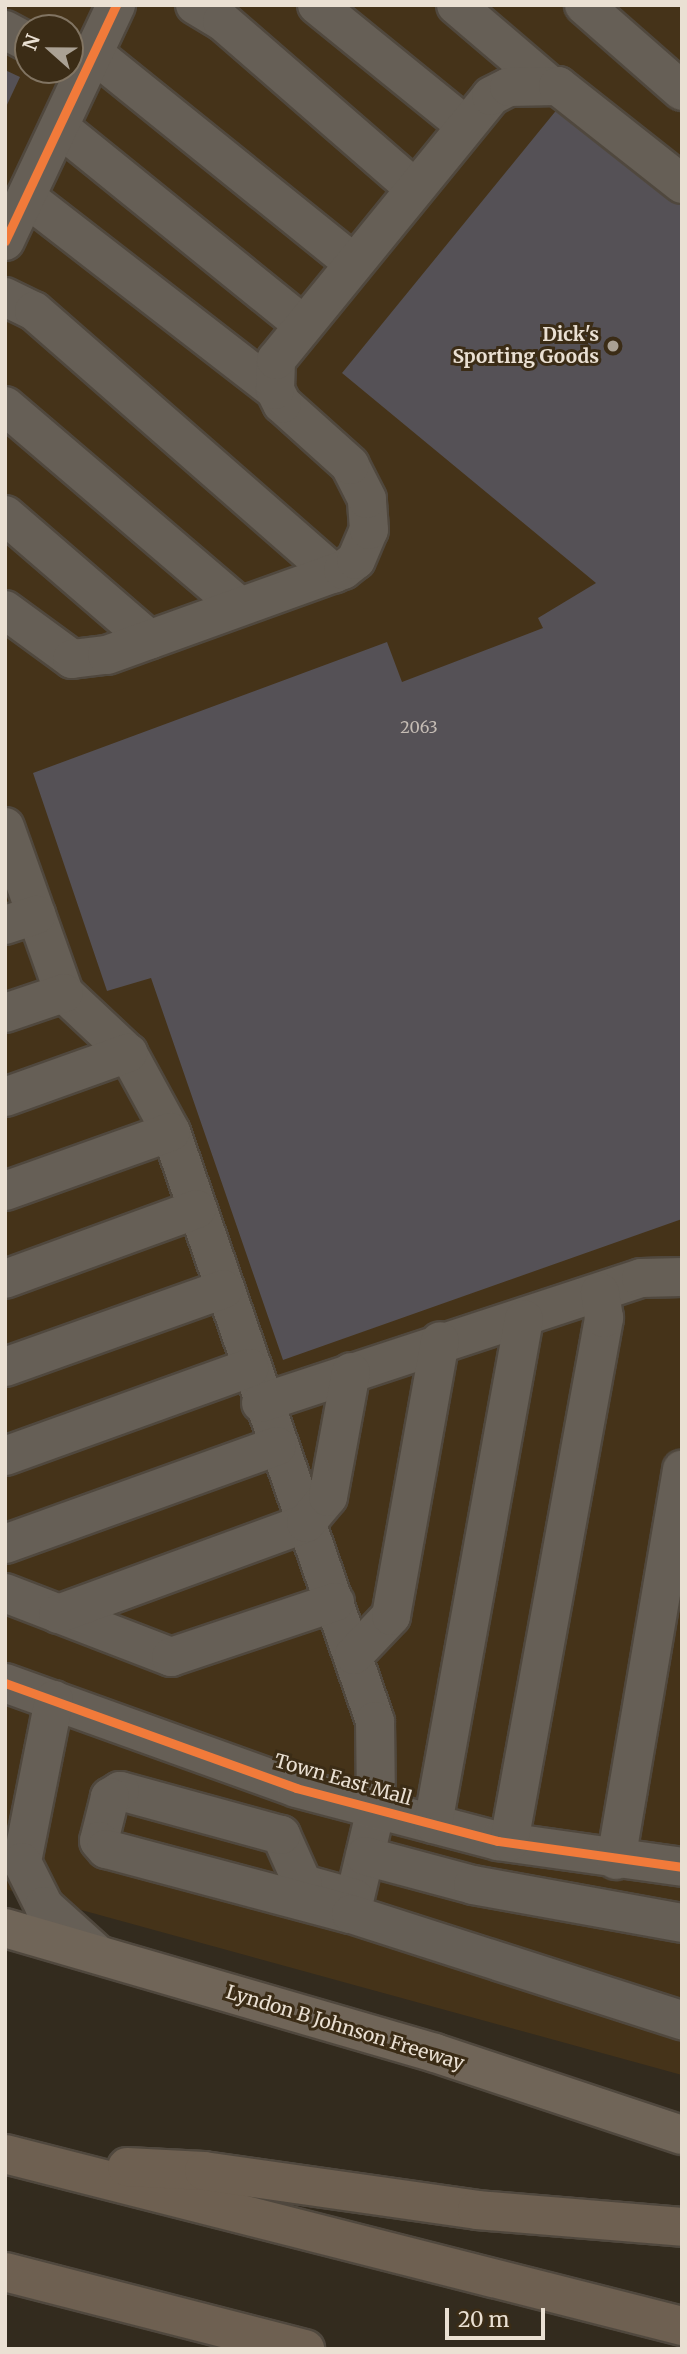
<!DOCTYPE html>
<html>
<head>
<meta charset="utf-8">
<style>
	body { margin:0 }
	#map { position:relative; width:687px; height:2354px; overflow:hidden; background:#332b1e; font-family:Merriweather,serif }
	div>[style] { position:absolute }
	.built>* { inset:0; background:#453319 }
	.building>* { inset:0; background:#555156 }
	.roads { filter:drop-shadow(2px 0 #50483e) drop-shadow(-2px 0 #50483e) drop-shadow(0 2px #50483e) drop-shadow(0 -2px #50483e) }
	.minor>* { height:38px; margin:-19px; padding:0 19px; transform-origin:19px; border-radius:19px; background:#665f56 }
	.major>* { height:38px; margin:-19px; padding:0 19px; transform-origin:19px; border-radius:19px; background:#706558 }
	.highway>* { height:38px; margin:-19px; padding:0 19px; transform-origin:19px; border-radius:19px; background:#6e6051 }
	.cycleway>* { height:9px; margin:-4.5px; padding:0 4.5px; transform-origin:4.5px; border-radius:4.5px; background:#f17a3a }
	.dots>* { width:19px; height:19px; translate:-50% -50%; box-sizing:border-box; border:4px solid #3b2c16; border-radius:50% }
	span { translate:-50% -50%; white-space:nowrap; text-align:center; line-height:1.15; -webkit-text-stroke:6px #3b2c16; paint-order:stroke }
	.number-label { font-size:16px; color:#c5bcb4 }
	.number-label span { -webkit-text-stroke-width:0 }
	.poi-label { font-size:19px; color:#eae0d3; font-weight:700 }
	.right { translate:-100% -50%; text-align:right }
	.street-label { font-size:19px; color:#eae0d3 }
	.frame { position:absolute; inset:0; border:7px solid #eae0d3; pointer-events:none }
	.north { position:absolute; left:14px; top:14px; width:70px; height:70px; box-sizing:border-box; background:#3b2c16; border:2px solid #817462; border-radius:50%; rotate:291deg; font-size:19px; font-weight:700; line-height:28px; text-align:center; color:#eae0d3 }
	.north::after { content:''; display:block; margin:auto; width:24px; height:32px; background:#aaa194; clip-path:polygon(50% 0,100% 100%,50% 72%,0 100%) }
	.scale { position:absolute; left:445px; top:2308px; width:100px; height:32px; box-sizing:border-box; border:4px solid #eae0d3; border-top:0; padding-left:9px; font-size:21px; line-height:24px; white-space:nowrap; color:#eae0d3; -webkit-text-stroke:5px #3b2c16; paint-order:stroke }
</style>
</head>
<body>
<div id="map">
	<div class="built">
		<i style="clip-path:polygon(evenodd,5px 5px,682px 5px,682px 2075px,5px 1889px,5px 5px,28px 28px,70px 28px,70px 70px,28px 70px,28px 28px)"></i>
	</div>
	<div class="building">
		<i style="clip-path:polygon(5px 70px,20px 77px,5px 109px)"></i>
		<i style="clip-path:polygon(563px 102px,682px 200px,682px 1219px,283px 1360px,151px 978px,107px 991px,33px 773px,387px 642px,402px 682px,543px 628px,538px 618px,596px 583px,342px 373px)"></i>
	</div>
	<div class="roads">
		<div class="minor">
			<i style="left:195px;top:5px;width:31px;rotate:31deg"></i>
			<i style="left:222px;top:21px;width:254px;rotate:41deg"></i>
			<i style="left:317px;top:5px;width:192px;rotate:39.1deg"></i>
			<i style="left:456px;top:5px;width:118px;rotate:40.5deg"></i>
			<i style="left:584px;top:5px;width:130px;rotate:41.3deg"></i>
			<i style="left:5px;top:30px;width:26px;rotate:28deg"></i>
			<i style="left:93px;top:53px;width:333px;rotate:38.9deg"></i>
			<i style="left:59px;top:127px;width:311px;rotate:39deg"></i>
			<i style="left:26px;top:197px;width:315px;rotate:37.8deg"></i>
			<i style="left:5px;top:241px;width:261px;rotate:-64.8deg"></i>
			<i style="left:5px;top:297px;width:32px;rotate:26deg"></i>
			<i style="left:34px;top:311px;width:399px;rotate:41.2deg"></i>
			<i style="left:5px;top:406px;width:309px;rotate:40.5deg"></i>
			<i style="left:5px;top:515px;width:191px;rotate:40.8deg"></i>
			<i style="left:5px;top:610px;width:83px;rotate:36.2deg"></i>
			<i style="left:72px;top:659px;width:35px;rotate:-7deg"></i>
			<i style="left:107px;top:655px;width:251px;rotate:-19.8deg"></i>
			<i style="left:343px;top:570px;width:16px;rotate:-38deg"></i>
			<i style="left:356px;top:560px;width:33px;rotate:-67deg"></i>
			<i style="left:369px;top:530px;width:31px;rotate:-94deg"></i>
			<i style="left:367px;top:499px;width:38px;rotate:-117deg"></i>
			<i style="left:350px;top:465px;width:91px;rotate:-138.1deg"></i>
			<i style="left:282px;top:404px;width:16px;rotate:-117deg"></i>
			<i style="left:275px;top:390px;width:30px;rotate:-88deg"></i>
			<i style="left:276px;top:360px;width:340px;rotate:-50.8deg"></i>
			<i style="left:491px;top:96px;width:20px;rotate:-27deg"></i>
			<i style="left:509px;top:87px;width:49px;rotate:-1.2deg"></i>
			<i style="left:558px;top:86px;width:158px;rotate:38.3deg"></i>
			<i style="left:5px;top:827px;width:176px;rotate:70.4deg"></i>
			<i style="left:64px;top:993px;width:88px;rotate:43.2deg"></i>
			<i style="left:128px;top:1053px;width:90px;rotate:61.4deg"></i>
			<i style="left:171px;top:1132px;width:623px;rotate:70.9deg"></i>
			<i style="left:375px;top:1721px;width:88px;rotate:89.3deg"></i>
			<i style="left:376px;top:1809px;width:108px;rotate:103.4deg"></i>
			<i style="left:5px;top:925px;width:33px;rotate:-18deg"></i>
			<i style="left:5px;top:1013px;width:62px;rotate:-18.7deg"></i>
			<i style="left:5px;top:1097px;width:131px;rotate:-19.7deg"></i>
			<i style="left:5px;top:1191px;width:176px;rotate:-19.6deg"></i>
			<i style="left:5px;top:1279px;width:204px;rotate:-20deg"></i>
			<i style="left:5px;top:1367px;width:232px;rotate:-19.6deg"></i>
			<i style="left:261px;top:1403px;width:400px;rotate:-18.2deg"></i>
			<i style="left:641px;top:1278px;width:41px;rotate:-1.4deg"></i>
			<i style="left:5px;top:1456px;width:260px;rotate:-19.8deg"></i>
			<i style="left:5px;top:1544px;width:289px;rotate:-19.8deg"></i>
			<i style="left:5px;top:1593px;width:178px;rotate:21.1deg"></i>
			<i style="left:171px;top:1657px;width:173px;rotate:-18.5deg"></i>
			<i style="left:58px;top:1614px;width:264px;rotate:-20.1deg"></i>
			<i style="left:306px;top:1523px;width:34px;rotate:-50deg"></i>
			<i style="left:328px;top:1497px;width:127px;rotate:-79.6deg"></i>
			<i style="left:354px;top:1655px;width:54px;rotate:-46.5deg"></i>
			<i style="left:391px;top:1616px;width:279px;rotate:-79.9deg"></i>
			<i style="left:5px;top:1683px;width:309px;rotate:19.8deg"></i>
			<i style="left:296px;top:1788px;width:209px;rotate:14.7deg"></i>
			<i style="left:498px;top:1841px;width:186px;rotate:8deg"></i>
			<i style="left:54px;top:1700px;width:165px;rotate:101.2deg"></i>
			<i style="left:22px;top:1862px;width:49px;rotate:63.4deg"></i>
			<i style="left:44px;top:1906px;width:70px;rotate:42.1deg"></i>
			<i style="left:433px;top:1824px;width:513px;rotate:-79.79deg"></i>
			<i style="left:509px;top:1842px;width:533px;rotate:-79.72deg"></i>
			<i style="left:604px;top:1318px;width:26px;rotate:-99deg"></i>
			<i style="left:365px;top:1856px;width:112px;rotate:15deg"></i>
			<i style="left:473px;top:1885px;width:212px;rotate:10.3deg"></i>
			<i style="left:616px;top:1860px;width:396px;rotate:-80.4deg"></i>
			<i style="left:354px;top:1898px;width:53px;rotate:-164.6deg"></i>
			<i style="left:303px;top:1884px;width:54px;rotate:-114.2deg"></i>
			<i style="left:281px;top:1835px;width:167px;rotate:-164.7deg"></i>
			<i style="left:120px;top:1791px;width:12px;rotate:149deg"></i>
			<i style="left:110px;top:1797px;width:45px;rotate:104deg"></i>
			<i style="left:99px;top:1841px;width:11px;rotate:49deg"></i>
			<i style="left:106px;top:1849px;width:253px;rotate:14.9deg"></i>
			<i style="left:351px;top:1914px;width:348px;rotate:17.8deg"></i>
		</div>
		<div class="major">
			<i style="left:5px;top:1928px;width:448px;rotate:16.2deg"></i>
			<i style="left:435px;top:2053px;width:260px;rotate:18.4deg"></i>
		</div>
		<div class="highway">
			<i style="left:5px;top:2154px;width:699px;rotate:14.26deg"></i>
			<i style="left:127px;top:2167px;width:77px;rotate:3deg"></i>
			<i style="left:204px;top:2171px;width:276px;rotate:8.1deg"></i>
			<i style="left:477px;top:2210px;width:206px;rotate:4.7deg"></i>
			<i style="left:5px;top:2272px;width:310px;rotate:14.4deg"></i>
		</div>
	</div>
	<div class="cycleway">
		<i style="left:5px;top:241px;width:261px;rotate:-64.8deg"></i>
		<i style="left:5px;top:1683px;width:309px;rotate:19.8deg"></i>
		<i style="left:296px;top:1788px;width:209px;rotate:14.7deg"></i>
		<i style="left:498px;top:1841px;width:186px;rotate:8deg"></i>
	</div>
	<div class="dots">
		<i style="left:613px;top:346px;background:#aaa194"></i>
	</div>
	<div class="number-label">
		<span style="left:419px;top:727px">2063</span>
	</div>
	<div class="poi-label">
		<span class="right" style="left:599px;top:346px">Dick's<br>Sporting Goods</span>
	</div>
	<div class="street-label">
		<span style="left:343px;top:1780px;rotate:16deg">Town East Mall</span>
		<span style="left:345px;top:2028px;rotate:17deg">Lyndon B Johnson Freeway</span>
	</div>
	<div class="frame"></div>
	<div class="north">N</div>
	<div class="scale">20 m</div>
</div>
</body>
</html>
